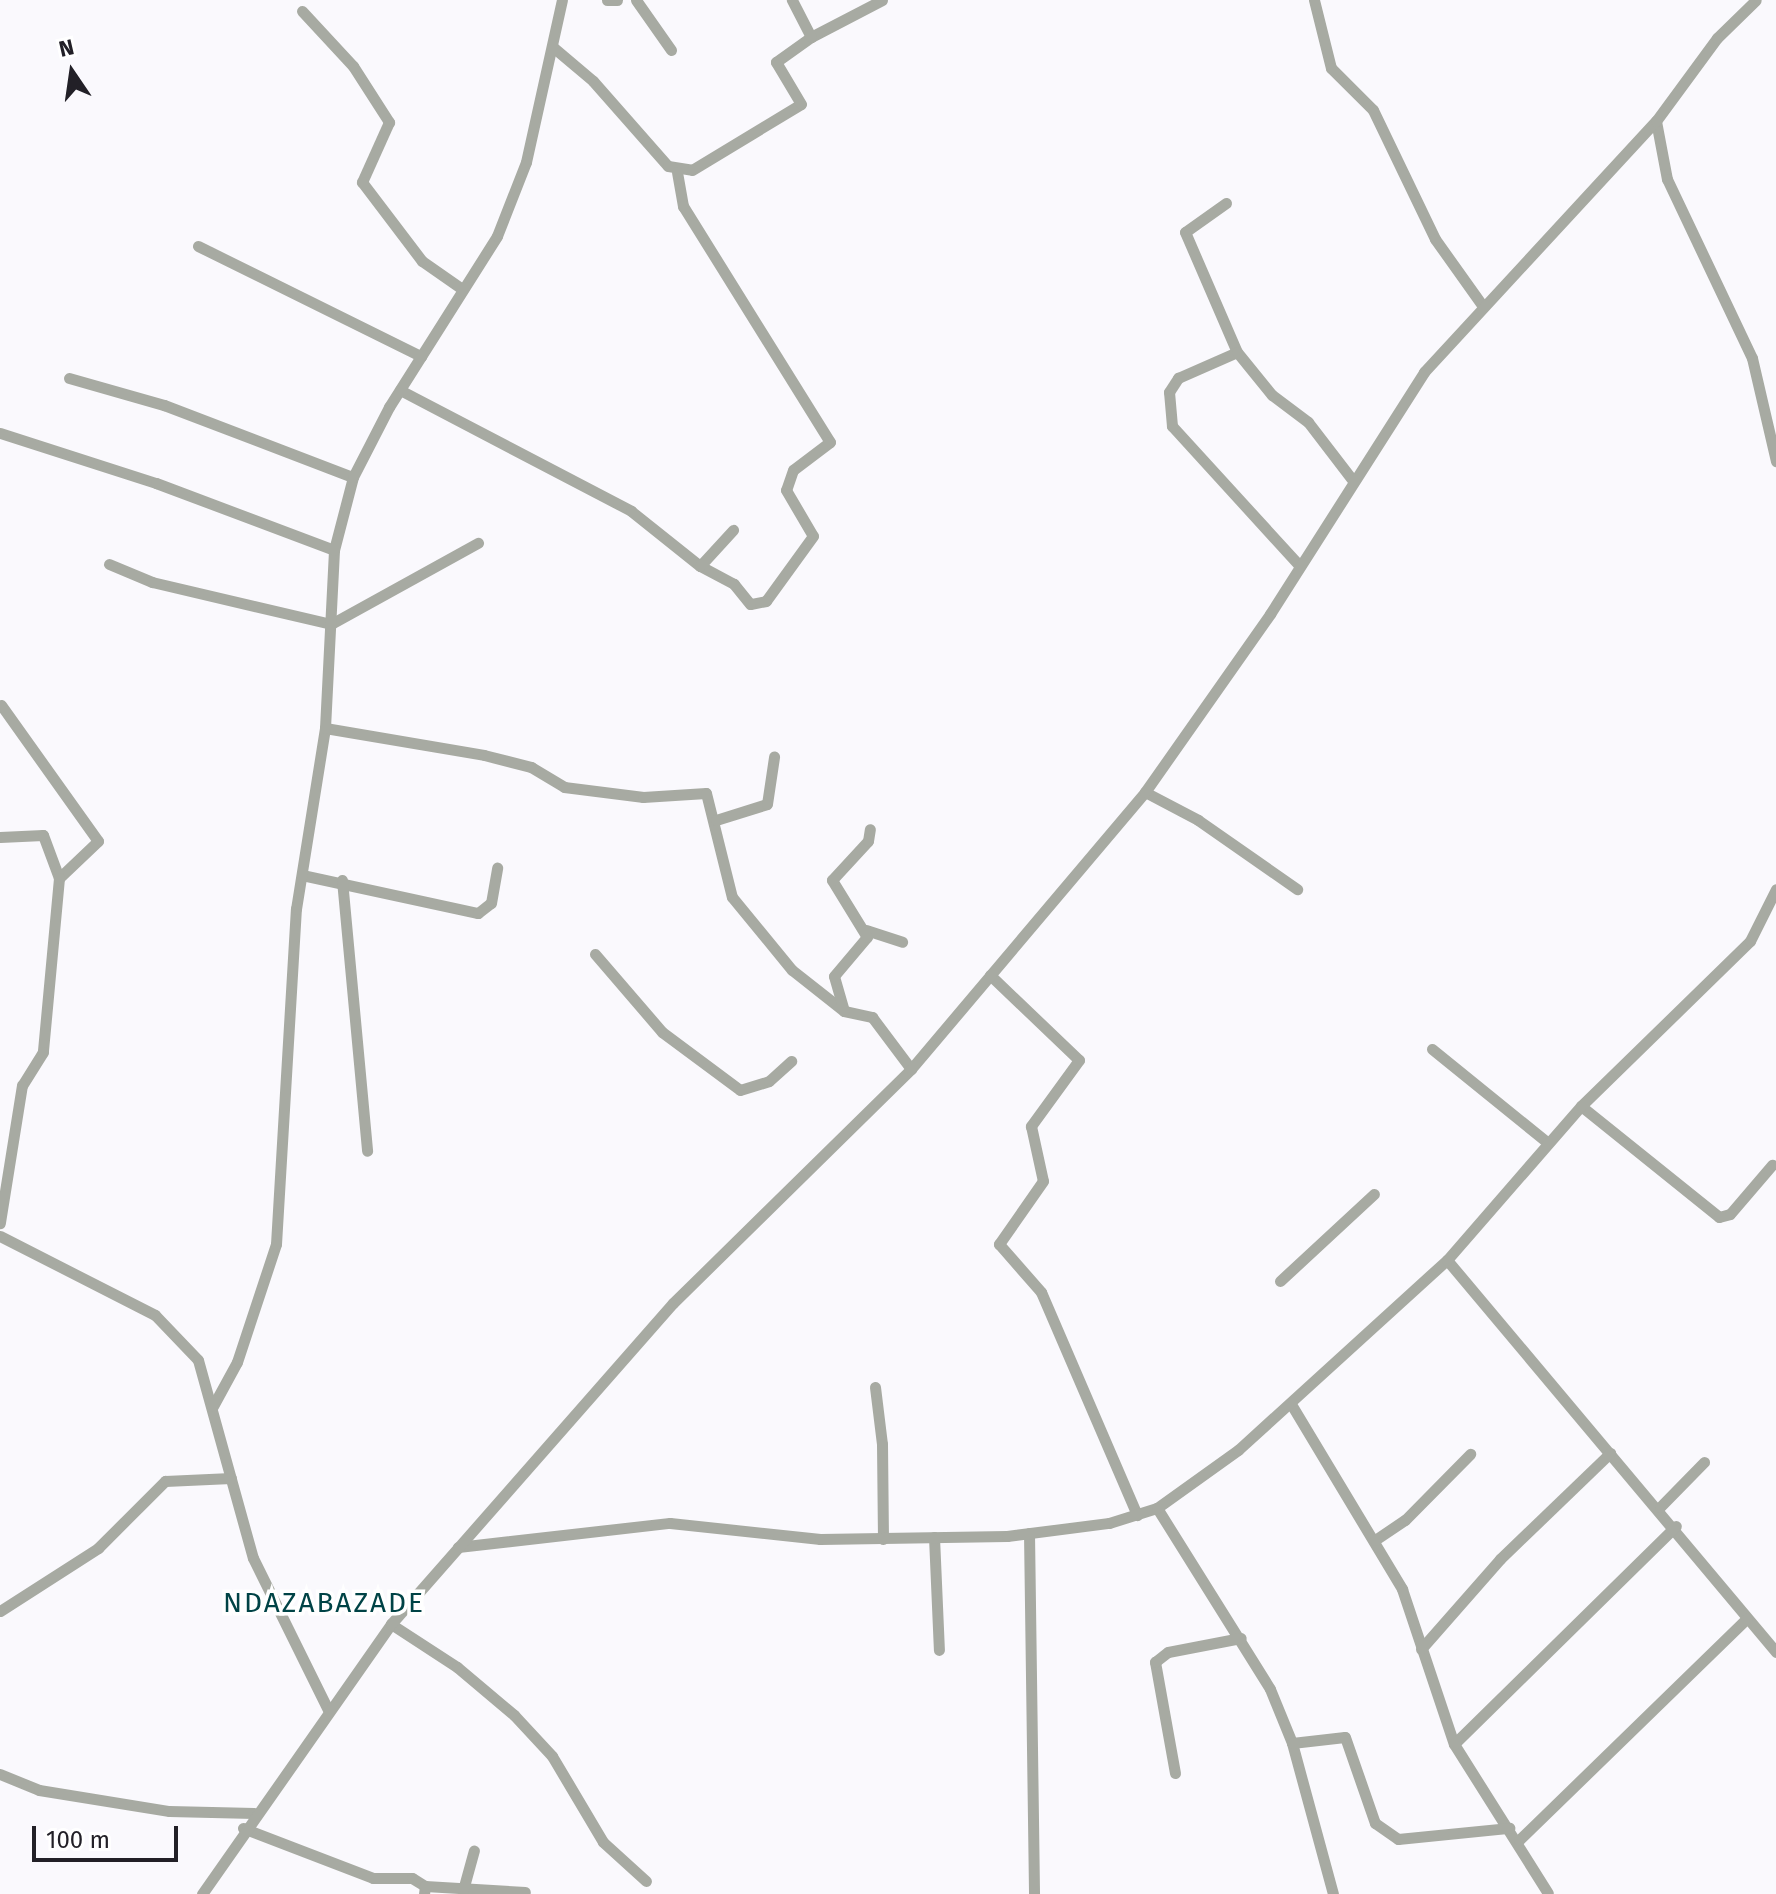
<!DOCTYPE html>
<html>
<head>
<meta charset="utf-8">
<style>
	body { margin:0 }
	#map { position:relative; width:1776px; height:1894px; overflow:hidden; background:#faf9fd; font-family:"Fira Sans",sans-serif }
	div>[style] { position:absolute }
	.street>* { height:11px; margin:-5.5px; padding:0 5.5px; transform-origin:5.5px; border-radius:5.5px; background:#a7aaa2 }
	span { translate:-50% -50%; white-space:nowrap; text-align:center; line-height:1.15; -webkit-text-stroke:7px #fff; paint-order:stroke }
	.quarter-label { font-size:28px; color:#004346; letter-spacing:2px }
	.north { position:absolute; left:32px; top:32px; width:80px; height:80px; -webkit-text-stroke:6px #fff; paint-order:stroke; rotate:347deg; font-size:22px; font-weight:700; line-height:32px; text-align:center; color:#222027 }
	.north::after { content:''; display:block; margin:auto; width:28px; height:36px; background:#222027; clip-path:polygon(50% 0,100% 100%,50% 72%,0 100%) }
	.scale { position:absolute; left:32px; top:1826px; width:146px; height:36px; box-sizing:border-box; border:4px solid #222027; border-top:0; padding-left:10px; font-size:24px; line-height:28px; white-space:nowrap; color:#222027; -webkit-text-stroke:6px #fff; paint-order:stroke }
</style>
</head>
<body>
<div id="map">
	<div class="street">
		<i style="left:607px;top:0;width:10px"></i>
		<i style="left:636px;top:0;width:61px;rotate:55deg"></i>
		<i style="left:1314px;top:0;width:70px;rotate:76deg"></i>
		<i style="left:1331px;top:68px;width:59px;rotate:45deg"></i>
		<i style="left:1373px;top:110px;width:143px;rotate:64.3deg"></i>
		<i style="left:1435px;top:239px;width:81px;rotate:54.5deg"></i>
		<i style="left:302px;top:11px;width:75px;rotate:47.2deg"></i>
		<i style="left:353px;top:66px;width:67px;rotate:57.3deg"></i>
		<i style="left:389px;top:122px;width:66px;rotate:114.2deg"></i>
		<i style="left:362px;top:182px;width:99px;rotate:52.8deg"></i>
		<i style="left:422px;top:261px;width:49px;rotate:35deg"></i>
		<i style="left:811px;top:37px;width:80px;rotate:-27.5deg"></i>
		<i style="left:554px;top:48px;width:51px;rotate:40.2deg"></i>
		<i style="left:593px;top:81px;width:113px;rotate:48.6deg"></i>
		<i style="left:668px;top:166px;width:24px;rotate:9deg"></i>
		<i style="left:692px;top:170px;width:127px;rotate:-31.2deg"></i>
		<i style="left:801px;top:104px;width:49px;rotate:-120.8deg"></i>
		<i style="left:776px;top:62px;width:43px;rotate:-35.5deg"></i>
		<i style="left:811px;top:37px;width:42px;rotate:-117.2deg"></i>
		<i style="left:1656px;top:121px;width:59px;rotate:79.3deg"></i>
		<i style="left:1667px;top:179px;width:198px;rotate:64.6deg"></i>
		<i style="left:1752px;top:358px;width:106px;rotate:76.9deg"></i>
		<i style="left:677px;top:172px;width:35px;rotate:80deg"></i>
		<i style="left:683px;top:206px;width:278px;rotate:58.1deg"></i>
		<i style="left:830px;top:442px;width:46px;rotate:142.9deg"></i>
		<i style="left:793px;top:470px;width:21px;rotate:109deg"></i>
		<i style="left:786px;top:490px;width:53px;rotate:59.6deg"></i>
		<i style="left:813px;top:536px;width:80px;rotate:125.9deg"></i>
		<i style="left:766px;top:601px;width:16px;rotate:169deg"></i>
		<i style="left:750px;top:604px;width:26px;rotate:-129deg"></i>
		<i style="left:734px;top:584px;width:38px;rotate:-152deg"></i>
		<i style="left:1226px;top:203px;width:50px;rotate:144.7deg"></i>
		<i style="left:1185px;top:232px;width:131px;rotate:66.6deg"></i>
		<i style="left:198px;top:246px;width:249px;rotate:26.3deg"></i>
		<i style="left:69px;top:378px;width:99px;rotate:15.9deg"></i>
		<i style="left:164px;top:405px;width:202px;rotate:20.9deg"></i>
		<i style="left:400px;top:390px;width:261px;rotate:27.6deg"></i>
		<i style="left:631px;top:511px;width:88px;rotate:38.6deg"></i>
		<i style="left:700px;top:566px;width:49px;rotate:-47.5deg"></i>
		<i style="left:0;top:433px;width:164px;rotate:17.8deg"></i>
		<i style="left:156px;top:483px;width:190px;rotate:20.6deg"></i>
		<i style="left:109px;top:564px;width:47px;rotate:22.7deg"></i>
		<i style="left:152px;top:582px;width:184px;rotate:13.2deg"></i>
		<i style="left:331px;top:624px;width:168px;rotate:-28.9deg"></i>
		<i style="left:1298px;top:564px;width:187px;rotate:-132.4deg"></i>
		<i style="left:1172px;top:426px;width:34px;rotate:-95deg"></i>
		<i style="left:1169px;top:392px;width:17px;rotate:-57deg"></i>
		<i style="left:1178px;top:378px;width:64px;rotate:-23.8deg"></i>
		<i style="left:1237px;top:352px;width:55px;rotate:50.9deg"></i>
		<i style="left:1272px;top:395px;width:45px;rotate:36.9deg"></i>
		<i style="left:1308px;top:422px;width:71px;rotate:52.5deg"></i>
		<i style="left:1px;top:705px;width:167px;rotate:54.5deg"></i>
		<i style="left:98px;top:841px;width:54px;rotate:136.5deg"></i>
		<i style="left:325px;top:728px;width:161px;rotate:9.6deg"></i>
		<i style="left:484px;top:755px;width:49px;rotate:14.3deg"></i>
		<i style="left:531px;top:767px;width:39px;rotate:31deg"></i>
		<i style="left:564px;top:787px;width:80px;rotate:7.2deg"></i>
		<i style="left:643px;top:797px;width:63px;rotate:-3.6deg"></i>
		<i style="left:706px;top:793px;width:107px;rotate:76deg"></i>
		<i style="left:732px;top:897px;width:94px;rotate:50.6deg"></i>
		<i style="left:792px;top:970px;width:66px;rotate:38.3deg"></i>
		<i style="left:844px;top:1011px;width:29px;rotate:12deg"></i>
		<i style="left:872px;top:1017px;width:65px;rotate:53.1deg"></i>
		<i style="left:1145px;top:792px;width:60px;rotate:27.8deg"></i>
		<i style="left:1198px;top:820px;width:121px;rotate:34.9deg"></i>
		<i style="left:716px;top:820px;width:53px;rotate:-17.4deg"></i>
		<i style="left:767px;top:804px;width:48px;rotate:-81.5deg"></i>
		<i style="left:0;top:837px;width:43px;rotate:-2.7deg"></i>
		<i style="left:43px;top:835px;width:46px;rotate:69.6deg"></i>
		<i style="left:59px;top:878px;width:175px;rotate:95.3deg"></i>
		<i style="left:43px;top:1052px;width:39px;rotate:122deg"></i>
		<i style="left:22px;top:1085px;width:140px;rotate:99.1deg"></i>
		<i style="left:302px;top:875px;width:180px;rotate:12.2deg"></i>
		<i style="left:478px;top:913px;width:16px;rotate:-38deg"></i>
		<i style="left:491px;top:903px;width:36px;rotate:-80deg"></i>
		<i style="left:342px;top:880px;width:272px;rotate:84.7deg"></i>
		<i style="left:866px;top:930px;width:38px;rotate:18deg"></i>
		<i style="left:595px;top:954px;width:103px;rotate:49.3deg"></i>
		<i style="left:662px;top:1032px;width:97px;rotate:36.6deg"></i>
		<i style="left:740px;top:1090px;width:30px;rotate:-17deg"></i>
		<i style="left:769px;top:1081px;width:30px;rotate:-42deg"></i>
		<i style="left:990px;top:975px;width:123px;rotate:43.7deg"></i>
		<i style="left:1079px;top:1060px;width:82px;rotate:126deg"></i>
		<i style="left:1031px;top:1126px;width:56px;rotate:77.7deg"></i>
		<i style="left:1043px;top:1181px;width:77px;rotate:124.9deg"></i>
		<i style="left:999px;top:1244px;width:64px;rotate:48.8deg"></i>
		<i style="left:1041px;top:1292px;width:243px;rotate:66.7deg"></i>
		<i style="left:844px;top:1011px;width:36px;rotate:-106deg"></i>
		<i style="left:834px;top:976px;width:51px;rotate:-49.8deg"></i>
		<i style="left:867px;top:937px;width:67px;rotate:-121.6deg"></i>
		<i style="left:832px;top:880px;width:53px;rotate:-47.3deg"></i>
		<i style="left:868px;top:841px;width:12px;rotate:-81deg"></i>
		<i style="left:1432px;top:1049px;width:149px;rotate:39deg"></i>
		<i style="left:1581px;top:1106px;width:177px;rotate:38.8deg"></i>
		<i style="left:1719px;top:1217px;width:11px;rotate:-15deg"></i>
		<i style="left:1730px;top:1214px;width:65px;rotate:-49.4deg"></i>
		<i style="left:0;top:1236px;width:174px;rotate:27deg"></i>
		<i style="left:155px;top:1315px;width:62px;rotate:46.3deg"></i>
		<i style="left:198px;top:1360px;width:205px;rotate:74.5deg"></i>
		<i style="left:253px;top:1558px;width:169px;rotate:63.7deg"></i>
		<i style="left:1447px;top:1260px;width:512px;rotate:49.99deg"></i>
		<i style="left:1280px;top:1281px;width:128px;rotate:-42.8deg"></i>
		<i style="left:875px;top:1387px;width:57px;rotate:83deg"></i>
		<i style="left:882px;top:1444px;width:95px;rotate:89.4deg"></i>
		<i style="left:1291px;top:1404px;width:216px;rotate:59deg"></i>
		<i style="left:1402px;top:1589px;width:163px;rotate:71.5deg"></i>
		<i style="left:1454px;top:1744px;width:176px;rotate:57.8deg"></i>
		<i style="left:213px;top:1406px;width:50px;rotate:-61.4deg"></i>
		<i style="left:237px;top:1362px;width:124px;rotate:-71.7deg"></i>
		<i style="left:276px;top:1244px;width:336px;rotate:-86.6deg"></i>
		<i style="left:296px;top:909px;width:183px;rotate:-80.9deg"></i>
		<i style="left:325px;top:728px;width:178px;rotate:-87.1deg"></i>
		<i style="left:334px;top:550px;width:75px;rotate:-75.4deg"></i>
		<i style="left:353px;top:477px;width:79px;rotate:-62.8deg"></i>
		<i style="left:389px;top:407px;width:202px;rotate:-57.7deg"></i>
		<i style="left:497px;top:236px;width:79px;rotate:-68.6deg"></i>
		<i style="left:526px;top:162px;width:166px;rotate:-77.5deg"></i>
		<i style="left:1660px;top:1507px;width:63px;rotate:-45.6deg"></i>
		<i style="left:1157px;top:1508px;width:213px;rotate:58deg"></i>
		<i style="left:1270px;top:1689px;width:58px;rotate:67.8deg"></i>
		<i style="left:1292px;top:1743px;width:156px;rotate:74.8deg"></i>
		<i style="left:1029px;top:1533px;width:361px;rotate:89.2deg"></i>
		<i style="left:934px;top:1537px;width:113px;rotate:87.5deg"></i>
		<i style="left:1375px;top:1540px;width:36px;rotate:-34deg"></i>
		<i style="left:1405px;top:1520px;width:93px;rotate:-45.4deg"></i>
		<i style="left:458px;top:1547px;width:213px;rotate:-6.5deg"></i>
		<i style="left:670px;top:1523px;width:151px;rotate:6.1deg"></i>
		<i style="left:820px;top:1539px;width:187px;rotate:-0.9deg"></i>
		<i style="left:1007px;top:1536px;width:103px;rotate:-7.3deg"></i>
		<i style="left:1109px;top:1523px;width:50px;rotate:-17.4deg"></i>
		<i style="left:1157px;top:1508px;width:100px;rotate:-35.6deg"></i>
		<i style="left:1238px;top:1450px;width:282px;rotate:-42.3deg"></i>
		<i style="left:1447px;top:1260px;width:204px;rotate:-49deg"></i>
		<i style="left:1581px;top:1106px;width:236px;rotate:-44.3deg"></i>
		<i style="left:1750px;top:941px;width:58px;rotate:-63.4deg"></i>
		<i style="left:0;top:1611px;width:117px;rotate:-32.7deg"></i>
		<i style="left:98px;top:1548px;width:95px;rotate:-45deg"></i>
		<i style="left:165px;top:1481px;width:66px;rotate:-2.6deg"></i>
		<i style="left:391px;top:1624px;width:79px;rotate:33.1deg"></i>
		<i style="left:457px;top:1667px;width:75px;rotate:40.1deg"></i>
		<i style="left:514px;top:1715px;width:56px;rotate:47.2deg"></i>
		<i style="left:552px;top:1756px;width:100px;rotate:59.3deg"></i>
		<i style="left:603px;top:1842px;width:58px;rotate:42.2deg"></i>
		<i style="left:1421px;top:1649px;width:120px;rotate:-48.7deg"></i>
		<i style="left:1500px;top:1559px;width:153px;rotate:-43.9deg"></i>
		<i style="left:1292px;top:1743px;width:53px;rotate:-6.5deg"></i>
		<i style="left:1345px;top:1737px;width:91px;rotate:70.8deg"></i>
		<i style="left:1375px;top:1823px;width:28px;rotate:35deg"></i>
		<i style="left:1398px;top:1839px;width:112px;rotate:-5.7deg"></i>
		<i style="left:1454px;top:1744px;width:311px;rotate:-44.5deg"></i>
		<i style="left:1175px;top:1773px;width:113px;rotate:-100.2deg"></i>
		<i style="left:1155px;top:1662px;width:16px;rotate:-38deg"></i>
		<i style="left:1168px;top:1652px;width:74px;rotate:-10.9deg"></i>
		<i style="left:0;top:1774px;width:42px;rotate:22.3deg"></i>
		<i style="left:39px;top:1790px;width:132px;rotate:9.2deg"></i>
		<i style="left:169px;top:1811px;width:85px;rotate:1.3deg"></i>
		<i style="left:243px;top:1828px;width:139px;rotate:21deg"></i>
		<i style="left:373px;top:1878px;width:39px"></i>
		<i style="left:412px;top:1878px;width:15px;rotate:32deg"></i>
		<i style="left:425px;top:1886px;width:8px;rotate:97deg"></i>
		<i style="left:1519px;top:1840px;width:318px;rotate:-44.2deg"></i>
		<i style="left:425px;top:1886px;width:100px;rotate:3.4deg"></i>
		<i style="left:463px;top:1890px;width:41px;rotate:-74.6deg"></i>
		<i style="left:202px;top:1894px;width:330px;rotate:-55deg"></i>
		<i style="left:391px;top:1624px;width:427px;rotate:-48.7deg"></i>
		<i style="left:673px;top:1303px;width:334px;rotate:-44.5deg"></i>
		<i style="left:911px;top:1069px;width:363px;rotate:-49.8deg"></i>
		<i style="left:1145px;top:792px;width:218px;rotate:-54.9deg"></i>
		<i style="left:1270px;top:614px;width:287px;rotate:-57.5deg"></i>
		<i style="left:1424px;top:372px;width:342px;rotate:-47.3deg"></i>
		<i style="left:1656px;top:121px;width:103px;rotate:-53.7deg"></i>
		<i style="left:1717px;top:38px;width:54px;rotate:-44.3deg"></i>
	</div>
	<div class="quarter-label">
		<span style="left:324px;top:1603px">NDAZABAZADE</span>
	</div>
	<div class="north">N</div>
	<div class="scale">100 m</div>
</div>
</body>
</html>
